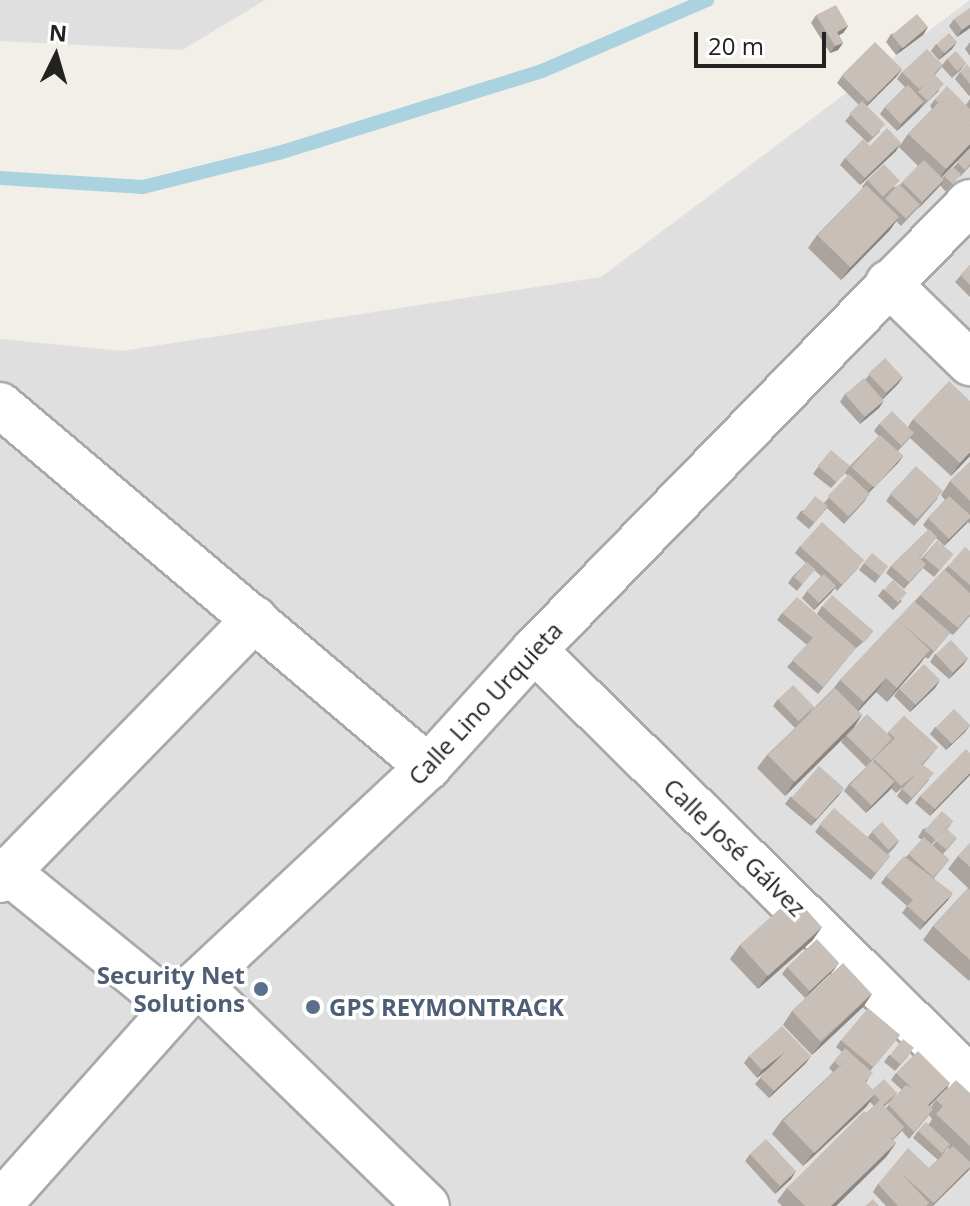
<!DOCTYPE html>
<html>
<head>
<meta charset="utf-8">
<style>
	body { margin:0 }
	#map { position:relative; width:970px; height:1206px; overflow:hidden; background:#f2efe9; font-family:"Open Sans",sans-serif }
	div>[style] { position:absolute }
	.residential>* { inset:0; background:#e0dfdf }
	.stream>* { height:14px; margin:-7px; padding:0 7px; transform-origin:7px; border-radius:7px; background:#aad3df }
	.roads { filter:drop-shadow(2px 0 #a9a9a9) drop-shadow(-2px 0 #a9a9a9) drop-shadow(0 2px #a9a9a9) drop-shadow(0 -2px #a9a9a9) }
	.minor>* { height:44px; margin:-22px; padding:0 22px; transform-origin:22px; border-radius:22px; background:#fff }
	.wall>* { inset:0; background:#aba49e }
	.shaded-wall>* { inset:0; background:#8b8681 }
	.building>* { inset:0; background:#c7bfb8; transform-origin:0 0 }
	.dots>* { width:22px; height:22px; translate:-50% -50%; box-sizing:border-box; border:4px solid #fff; border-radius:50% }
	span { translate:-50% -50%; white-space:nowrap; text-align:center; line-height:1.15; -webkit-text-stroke:7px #fff; paint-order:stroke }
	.street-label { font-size:24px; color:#222 }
	.service-label { font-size:24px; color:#4e5e75; font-weight:700 }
	.right { translate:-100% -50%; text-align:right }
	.left { translate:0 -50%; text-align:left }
	.north { position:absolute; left:16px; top:16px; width:80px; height:80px; -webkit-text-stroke:6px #fff; paint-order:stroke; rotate:5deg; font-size:22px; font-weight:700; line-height:32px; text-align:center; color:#222 }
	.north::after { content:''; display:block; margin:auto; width:28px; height:36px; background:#222; clip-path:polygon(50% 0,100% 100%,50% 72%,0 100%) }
	.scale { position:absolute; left:694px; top:32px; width:132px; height:36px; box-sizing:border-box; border:4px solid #222; border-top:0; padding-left:10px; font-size:24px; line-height:28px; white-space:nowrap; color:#222; -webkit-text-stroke:6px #fff; paint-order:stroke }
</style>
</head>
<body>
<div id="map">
	<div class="residential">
		<i style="clip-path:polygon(0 0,265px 0,182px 50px,0 41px)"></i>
		<i style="clip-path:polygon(970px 0,970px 1206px,0 1206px,0 339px,122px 351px,601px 277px)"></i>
	</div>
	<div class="stream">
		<i style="left:0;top:178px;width:143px;rotate:3.6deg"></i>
		<i style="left:143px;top:187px;width:143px;rotate:-14.1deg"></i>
		<i style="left:282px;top:152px;width:272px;rotate:-17.3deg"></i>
		<i style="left:542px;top:71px;width:180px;rotate:-23.3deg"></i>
	</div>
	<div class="roads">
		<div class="minor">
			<i style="left:888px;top:283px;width:115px;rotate:44.3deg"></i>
			<i style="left:0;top:405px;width:561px;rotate:40.22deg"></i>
			<i style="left:534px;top:650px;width:611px;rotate:44.47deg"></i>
			<i style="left:8px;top:872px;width:214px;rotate:39.1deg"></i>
			<i style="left:0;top:880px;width:365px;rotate:-45.7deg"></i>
			<i style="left:197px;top:983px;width:320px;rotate:44.1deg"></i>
			<i style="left:0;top:1204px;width:296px;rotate:-48.3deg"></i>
			<i style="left:197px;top:983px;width:316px;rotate:-43.1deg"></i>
			<i style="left:428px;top:767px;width:158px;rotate:-47.8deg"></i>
			<i style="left:534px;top:650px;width:625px;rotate:-45.78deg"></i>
		</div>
	</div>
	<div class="wall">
		<i style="clip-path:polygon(816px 15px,848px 26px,843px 33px,839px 35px,843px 43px,838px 50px,830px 53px,811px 23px)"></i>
		<i style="clip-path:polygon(954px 19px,970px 28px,957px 37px,949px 26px)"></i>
		<i style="clip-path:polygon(928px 27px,923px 35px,896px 55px,886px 42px,891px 34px)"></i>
		<i style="clip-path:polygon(970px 42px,970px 56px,965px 49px)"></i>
		<i style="clip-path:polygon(936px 44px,952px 49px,939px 60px,931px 51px)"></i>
		<i style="clip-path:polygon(947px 59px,966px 63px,961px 70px,952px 78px,942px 67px,935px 75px,939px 91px,897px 131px,880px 114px,885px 107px,905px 87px,897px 79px,902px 72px,943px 64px)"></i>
		<i style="clip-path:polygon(970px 68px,970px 95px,969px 96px,955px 79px,960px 72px)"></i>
		<i style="clip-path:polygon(902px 69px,897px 76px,867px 106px,880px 131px,868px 143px,845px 121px,859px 105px,837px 83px,842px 76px)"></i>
		<i style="clip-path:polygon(935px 99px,966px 105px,970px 99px,970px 148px,941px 178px,942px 178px,953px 167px,953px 168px,970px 149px,970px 166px,960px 177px,959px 176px,946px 192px,940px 185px,901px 226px,896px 221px,890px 230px,841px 280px,808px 248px,817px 235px,863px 188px,862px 187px,867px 180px,895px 187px,900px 185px,918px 166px,899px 147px,908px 134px,932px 109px,930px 106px)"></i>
		<i style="clip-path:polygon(870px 146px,896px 151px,860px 185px,840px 165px,845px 158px)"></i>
		<i style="clip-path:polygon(970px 265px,970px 297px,955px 282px)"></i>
		<i style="clip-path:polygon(869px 375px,903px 377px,898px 384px,883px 399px,879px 408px,860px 424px,840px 402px,845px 394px,865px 380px)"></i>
		<i style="clip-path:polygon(913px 419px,970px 456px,951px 476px,910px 438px,898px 451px,903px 456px,898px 463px,869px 493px,865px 501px,844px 524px,827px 508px,809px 529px,796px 518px,801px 511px,824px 503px,848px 476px,845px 473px,831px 488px,813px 474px,818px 467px,850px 466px,879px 436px,874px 431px,879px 424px,908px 427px)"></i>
		<i style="clip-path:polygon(970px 462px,970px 524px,968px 522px,944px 546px,936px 538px,920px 558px,921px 559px,937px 541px,953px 554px,934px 577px,923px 568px,904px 589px,886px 573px,891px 566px,928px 530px,923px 525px,928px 518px,945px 500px,941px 495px,950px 481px)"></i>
		<i style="clip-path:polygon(891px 494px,938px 498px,914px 526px,886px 501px)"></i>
		<i style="clip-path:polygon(800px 546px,859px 567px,837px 591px,835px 588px,814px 610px,802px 598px,807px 591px,821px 576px,814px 570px,797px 591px,788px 583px,793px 576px,806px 563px,795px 553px)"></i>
		<i style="clip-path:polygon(970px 551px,970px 616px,953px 635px,950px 633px,928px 659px,925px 657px,887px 702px,876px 692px,858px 711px,862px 715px,853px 728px,887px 734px,904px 716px,938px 747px,923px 765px,929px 780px,907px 805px,897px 796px,903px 787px,896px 793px,891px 788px,866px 813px,844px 791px,849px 784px,873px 761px,889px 744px,866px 767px,841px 742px,845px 736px,785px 796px,757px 768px,767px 755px,795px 728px,773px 706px,778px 699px,814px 707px,809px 713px,833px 689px,840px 680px,948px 566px)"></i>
		<i style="clip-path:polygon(864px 563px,888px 566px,875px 583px,859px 570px)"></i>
		<i style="clip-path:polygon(883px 589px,902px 601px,893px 610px,878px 596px)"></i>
		<i style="clip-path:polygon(822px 606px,873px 631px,868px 638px,855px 649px,818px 694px,787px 667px,807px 645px,777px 620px,782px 613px,841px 636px,817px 614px)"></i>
		<i style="clip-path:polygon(935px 654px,968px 658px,963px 665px,949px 679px,930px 662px)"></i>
		<i style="clip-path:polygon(940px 680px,935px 688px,910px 712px,894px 696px,899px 689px)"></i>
		<i style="clip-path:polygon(970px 725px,965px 732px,946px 750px,930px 734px,935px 727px)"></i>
		<i style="clip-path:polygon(970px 753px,970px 775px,930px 816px,915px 803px,920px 796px)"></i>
		<i style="clip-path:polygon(839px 795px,811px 826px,785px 804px,790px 797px)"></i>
		<i style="clip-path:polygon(953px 821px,948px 828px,932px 844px,933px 845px,936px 841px,957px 838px,943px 854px,949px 860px,934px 878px,948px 900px,920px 930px,902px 913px,907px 906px,881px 883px,886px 876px,906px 857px,922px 840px,918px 837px,923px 829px)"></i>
		<i style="clip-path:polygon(820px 825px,868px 837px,872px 832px,899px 841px,894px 848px,888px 854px,890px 856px,871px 880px,815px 832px)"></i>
		<i style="clip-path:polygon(970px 843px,970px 979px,969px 981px,923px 940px,933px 926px,968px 888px,948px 869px,958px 856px)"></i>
		<i style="clip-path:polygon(822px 927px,812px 941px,758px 989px,730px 959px,740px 945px)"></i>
		<i style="clip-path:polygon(787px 967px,834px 970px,805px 998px,782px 974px)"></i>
		<i style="clip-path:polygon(872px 994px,863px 1007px,812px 1055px,783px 1025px,792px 1011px)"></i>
		<i style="clip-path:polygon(900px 1035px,871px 1070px,868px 1080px,866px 1083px,872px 1090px,897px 1093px,892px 1100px,884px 1107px,886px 1108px,902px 1090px,891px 1080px,896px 1073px,950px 1083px,945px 1090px,930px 1106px,931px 1107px,936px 1100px,970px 1093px,970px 1169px,933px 1206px,886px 1206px,873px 1192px,878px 1184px,929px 1168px,949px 1149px,948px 1148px,938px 1160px,913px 1138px,918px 1131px,929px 1124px,932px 1119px,929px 1115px,909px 1139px,902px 1131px,893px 1140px,896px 1143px,886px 1157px,836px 1206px,782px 1206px,777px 1201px,787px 1188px,874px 1106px,870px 1102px,866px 1107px,803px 1166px,772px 1134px,782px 1120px,833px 1072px,829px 1068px,842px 1052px,836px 1047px,841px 1040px)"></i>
		<i style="clip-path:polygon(889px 1055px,909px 1055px,895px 1071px,884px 1062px)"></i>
		<i style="clip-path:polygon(749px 1056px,806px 1063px,769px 1098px,755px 1084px,769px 1068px,757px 1078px,744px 1063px)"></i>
		<i style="clip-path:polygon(750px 1154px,796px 1171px,791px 1179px,775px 1194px,745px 1161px)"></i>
	</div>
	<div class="shaded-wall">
		<i style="clip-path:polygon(970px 24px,970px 28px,957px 37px,962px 30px)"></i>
		<i style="clip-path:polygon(848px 26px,843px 33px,832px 39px,837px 32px)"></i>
		<i style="clip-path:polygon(928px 27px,923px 35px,896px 55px,901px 48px)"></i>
		<i style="clip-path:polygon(957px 42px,952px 49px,939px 60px,944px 53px)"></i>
		<i style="clip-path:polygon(843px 43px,838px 50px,830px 53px,835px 46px)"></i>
		<i style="clip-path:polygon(902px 69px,897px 76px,864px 109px,869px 102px)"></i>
		<i style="clip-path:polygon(924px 102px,919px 110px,897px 131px,902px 124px)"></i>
		<i style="clip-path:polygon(901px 143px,896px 151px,860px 185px,865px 178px)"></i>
		<i style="clip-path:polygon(970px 144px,970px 148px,936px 183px,946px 169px)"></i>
		<i style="clip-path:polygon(944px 180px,939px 187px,918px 209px,923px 202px)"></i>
		<i style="clip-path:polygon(899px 217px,890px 230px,841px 280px,851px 266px)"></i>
		<i style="clip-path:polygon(903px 377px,898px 384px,882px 400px,887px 393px)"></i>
		<i style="clip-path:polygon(884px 401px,879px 408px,860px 424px,865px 417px)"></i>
		<i style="clip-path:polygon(970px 452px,970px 456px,951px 476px,960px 463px)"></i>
		<i style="clip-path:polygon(903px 456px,898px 463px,867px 494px,872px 487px)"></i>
		<i style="clip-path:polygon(970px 518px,966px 524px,944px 546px,949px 539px)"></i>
		<i style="clip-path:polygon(836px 586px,831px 593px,814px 610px,819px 603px)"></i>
		<i style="clip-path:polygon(930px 650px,920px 664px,887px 702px,897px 688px)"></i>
		<i style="clip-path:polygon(968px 658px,963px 665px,949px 679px,954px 672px)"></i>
		<i style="clip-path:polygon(886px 678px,876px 692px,854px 716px,864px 702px)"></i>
		<i style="clip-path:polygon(940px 680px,935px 688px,910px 712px,915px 705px)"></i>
		<i style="clip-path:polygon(862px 715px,853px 729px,785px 796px,794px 782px)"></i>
		<i style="clip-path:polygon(970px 725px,965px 732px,946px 750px,951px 743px)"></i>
		<i style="clip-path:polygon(970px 773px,970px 775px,930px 816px,935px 809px)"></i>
		<i style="clip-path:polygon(895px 782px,890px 790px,866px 813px,871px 806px)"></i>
		<i style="clip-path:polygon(844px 788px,839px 795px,811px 826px,816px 819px)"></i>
		<i style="clip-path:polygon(953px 893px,948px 900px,920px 930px,925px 922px)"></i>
		<i style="clip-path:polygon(822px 927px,812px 941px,758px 989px,767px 976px)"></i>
		<i style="clip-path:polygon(839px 963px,834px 970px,805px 998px,810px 991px)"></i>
		<i style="clip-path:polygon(872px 994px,863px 1007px,812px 1055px,822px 1042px)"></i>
		<i style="clip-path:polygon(786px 1051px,781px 1058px,757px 1078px,762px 1070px)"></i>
		<i style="clip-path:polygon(811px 1056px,806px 1063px,769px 1098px,774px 1091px)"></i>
		<i style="clip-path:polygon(950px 1083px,945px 1090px,923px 1112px,928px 1105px)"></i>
		<i style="clip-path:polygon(876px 1093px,866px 1107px,803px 1166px,813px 1153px)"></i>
		<i style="clip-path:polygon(896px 1143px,886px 1157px,836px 1206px,831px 1206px)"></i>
		<i style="clip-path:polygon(970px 1167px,968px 1171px,932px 1206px,934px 1203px)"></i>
		<i style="clip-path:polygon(796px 1171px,791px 1179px,775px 1194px,780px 1187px)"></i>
	</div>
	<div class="building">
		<i style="clip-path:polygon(836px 5px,848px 26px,837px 32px,843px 43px,835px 46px,816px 15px)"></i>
		<i style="clip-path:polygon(970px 8px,970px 24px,962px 30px,954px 19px)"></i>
		<i style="left:917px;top:14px;width:17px;height:33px;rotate:50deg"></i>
		<i style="left:949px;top:33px;width:12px;height:17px;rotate:48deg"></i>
		<i style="left:875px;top:42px;width:38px;height:47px;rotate:45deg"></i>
		<i style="clip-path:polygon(927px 49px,943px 65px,934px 74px,944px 84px,928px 101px,918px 92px,925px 84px,919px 89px,902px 72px)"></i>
		<i style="left:956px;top:51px;width:16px;height:12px;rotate:50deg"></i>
		<i style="clip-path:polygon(967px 64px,970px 68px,970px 84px,960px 72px)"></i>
		<i style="left:908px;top:85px;width:23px;height:32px;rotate:47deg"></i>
		<i style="clip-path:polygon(947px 86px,970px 109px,970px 126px,942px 99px,938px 103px,935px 99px)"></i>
		<i style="clip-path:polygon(942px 99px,970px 126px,970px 144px,946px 169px,908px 134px)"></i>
		<i style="left:862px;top:101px;width:33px;height:18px;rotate:45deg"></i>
		<i style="clip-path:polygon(887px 128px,901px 143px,865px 178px,845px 158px,863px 139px,870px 146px)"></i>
		<i style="clip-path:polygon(970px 149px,970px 164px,965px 170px,957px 162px)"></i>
		<i style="left:924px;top:160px;width:28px;height:31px;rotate:45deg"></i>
		<i style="left:884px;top:164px;width:23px;height:23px;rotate:47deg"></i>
		<i style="left:953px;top:167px;width:11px;height:13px;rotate:41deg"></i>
		<i style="left:899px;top:184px;width:29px;height:20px;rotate:44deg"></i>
		<i style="left:866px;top:185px;width:46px;height:70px;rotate:44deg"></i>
		<i style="clip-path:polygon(970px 265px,970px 285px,960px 275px)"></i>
		<i style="left:885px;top:358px;width:26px;height:23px;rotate:47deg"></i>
		<i style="left:864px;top:378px;width:30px;height:25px;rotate:49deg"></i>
		<i style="clip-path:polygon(949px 381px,970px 401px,970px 452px,960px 463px,913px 419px)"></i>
		<i style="left:892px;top:411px;width:31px;height:18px;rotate:45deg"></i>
		<i style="left:880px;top:435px;width:31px;height:43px;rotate:42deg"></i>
		<i style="left:831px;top:450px;width:25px;height:21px;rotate:40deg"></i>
		<i style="clip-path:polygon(970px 462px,970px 501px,950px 481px)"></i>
		<i style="left:916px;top:466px;width:37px;height:38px;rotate:43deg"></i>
		<i style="left:849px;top:474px;width:29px;height:31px;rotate:44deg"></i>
		<i style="left:815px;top:496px;width:16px;height:21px;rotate:38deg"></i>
		<i style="clip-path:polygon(949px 496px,970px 515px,970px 518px,949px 539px,928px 518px)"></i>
		<i style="left:822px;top:522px;width:57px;height:33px;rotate:42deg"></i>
		<i style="clip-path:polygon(929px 529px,937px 537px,919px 558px,926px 564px,909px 582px,891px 566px)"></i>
		<i style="left:937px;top:541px;width:21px;height:21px;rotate:39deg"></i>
		<i style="clip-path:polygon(965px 547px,970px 551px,970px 585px,948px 566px)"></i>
		<i style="left:872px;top:553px;width:21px;height:13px;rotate:39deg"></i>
		<i style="left:807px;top:562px;width:11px;height:20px;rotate:41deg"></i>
		<i style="clip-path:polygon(944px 569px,970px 593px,970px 614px,958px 628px,920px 595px)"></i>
		<i style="left:824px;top:574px;width:17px;height:24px;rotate:45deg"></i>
		<i style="left:893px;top:580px;width:19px;height:13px;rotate:43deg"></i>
		<i style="left:832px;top:595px;width:55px;height:15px;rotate:41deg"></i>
		<i style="clip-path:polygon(797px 597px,856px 648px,823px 687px,792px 660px,813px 638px,782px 613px)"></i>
		<i style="left:914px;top:601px;width:48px;height:25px;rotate:41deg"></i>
		<i style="clip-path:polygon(897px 619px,930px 650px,897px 688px,886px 678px,864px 702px,840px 680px)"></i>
		<i style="left:951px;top:640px;width:25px;height:21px;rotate:47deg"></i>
		<i style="left:924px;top:664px;width:23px;height:35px;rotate:45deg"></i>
		<i style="left:793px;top:685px;width:30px;height:21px;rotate:46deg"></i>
		<i style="left:835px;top:688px;width:38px;height:95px;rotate:45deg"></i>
		<i style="left:954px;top:709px;width:23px;height:26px;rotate:45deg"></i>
		<i style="left:867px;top:714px;width:35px;height:30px;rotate:44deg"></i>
		<i style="clip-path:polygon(904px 716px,938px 747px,922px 764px,916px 760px,934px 773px,912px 798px,902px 789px,916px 774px,901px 786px,874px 759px,895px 738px,888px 732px)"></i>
		<i style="clip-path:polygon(966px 749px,970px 753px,970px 773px,935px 809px,920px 796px)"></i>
		<i style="left:873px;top:761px;width:30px;height:33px;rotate:44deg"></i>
		<i style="left:819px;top:766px;width:33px;height:42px;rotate:41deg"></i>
		<i style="left:834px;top:808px;width:74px;height:22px;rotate:41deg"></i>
		<i style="left:942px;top:811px;width:15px;height:26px;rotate:42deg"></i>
		<i style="left:882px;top:822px;width:25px;height:14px;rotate:48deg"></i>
		<i style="left:947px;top:829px;width:13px;height:16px;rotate:42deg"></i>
		<i style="left:924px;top:837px;width:34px;height:23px;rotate:43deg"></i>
		<i style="clip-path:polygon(970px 843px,970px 867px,958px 856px)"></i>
		<i style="clip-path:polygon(904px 856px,953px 893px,925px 922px,907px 906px,913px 900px,886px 876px)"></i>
		<i style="clip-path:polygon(968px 888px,970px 890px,970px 960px,933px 926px)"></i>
		<i style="left:794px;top:896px;width:42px;height:73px;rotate:48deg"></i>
		<i style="left:817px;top:939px;width:33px;height:41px;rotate:47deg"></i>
		<i style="left:843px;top:963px;width:42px;height:70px;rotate:47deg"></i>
		<i style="left:868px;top:1008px;width:42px;height:42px;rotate:40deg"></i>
		<i style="clip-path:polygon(782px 1026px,811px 1056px,774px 1091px,760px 1077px,786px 1051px,762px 1070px,749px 1056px)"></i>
		<i style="left:903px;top:1039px;width:14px;height:21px;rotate:39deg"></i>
		<i style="clip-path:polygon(845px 1048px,873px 1073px,865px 1082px,845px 1061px,839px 1066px,834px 1061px)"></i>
		<i style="clip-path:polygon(918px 1051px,950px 1083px,928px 1105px,933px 1109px,914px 1132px,888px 1104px,906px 1085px,913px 1089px,896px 1073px)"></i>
		<i style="left:845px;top:1061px;width:45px;height:86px;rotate:46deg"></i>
		<i style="clip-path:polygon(884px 1079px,897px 1093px,883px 1105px,904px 1127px,892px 1139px,866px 1114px,880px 1100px,874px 1094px,876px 1093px,872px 1090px)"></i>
		<i style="clip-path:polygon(956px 1080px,970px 1093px,970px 1146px,936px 1114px,943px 1106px,936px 1100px)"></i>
		<i style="clip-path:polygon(864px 1111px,896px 1143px,831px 1206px,805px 1206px,787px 1188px)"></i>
		<i style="left:926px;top:1122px;width:33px;height:12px;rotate:43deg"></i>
		<i style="left:766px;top:1139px;width:44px;height:22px;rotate:47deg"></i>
		<i style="clip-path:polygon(953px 1146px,970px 1162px,970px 1167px,934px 1203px,901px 1173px,929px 1203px,926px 1206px,898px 1206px,878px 1184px,908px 1148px,929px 1168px)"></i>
		<i style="clip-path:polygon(873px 1199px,879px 1206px,865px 1206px)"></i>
	</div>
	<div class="dots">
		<i style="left:261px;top:989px;background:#5c6f8a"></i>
		<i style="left:313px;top:1007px;background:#5c6f8a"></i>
	</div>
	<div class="street-label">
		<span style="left:485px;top:703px;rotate:-47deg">Calle Lino Urquieta</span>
		<span style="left:735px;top:847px;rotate:44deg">Calle José Gálvez</span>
	</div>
	<div class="service-label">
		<span class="right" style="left:245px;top:989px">Security Net<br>Solutions</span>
		<span class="left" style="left:329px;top:1007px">GPS REYMONTRACK</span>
	</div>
	<div class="north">N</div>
	<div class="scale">20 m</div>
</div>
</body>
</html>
